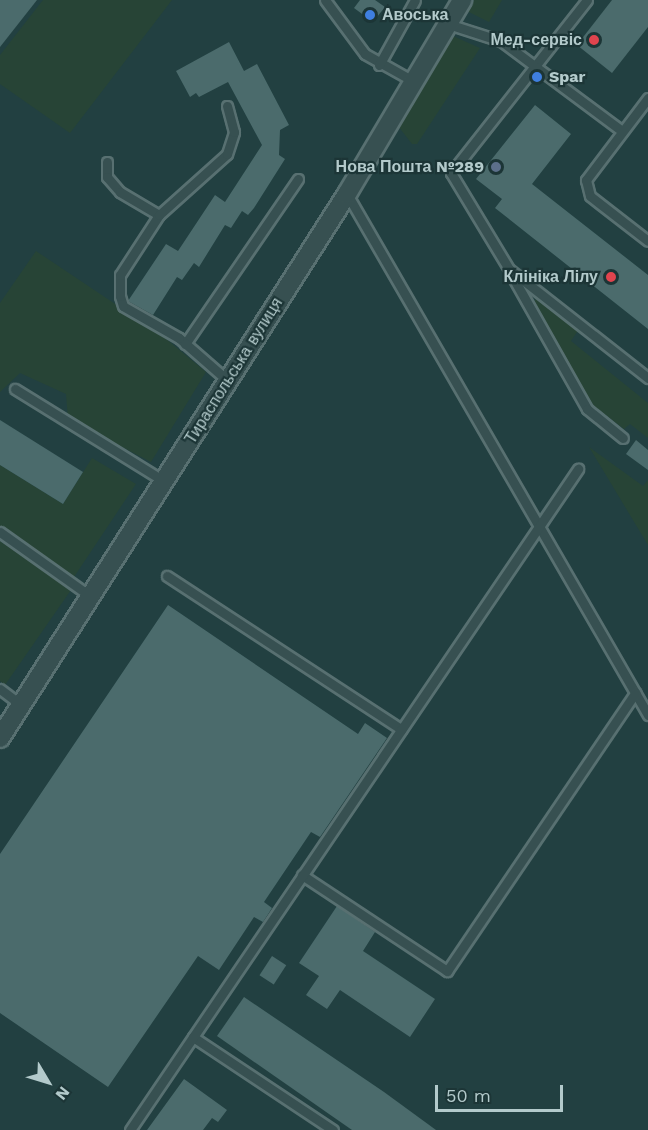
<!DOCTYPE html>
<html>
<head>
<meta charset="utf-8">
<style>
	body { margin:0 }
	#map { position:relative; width:648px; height:1130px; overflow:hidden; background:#224041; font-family:"Work Sans",sans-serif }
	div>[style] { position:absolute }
	.green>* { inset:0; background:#274436 }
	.building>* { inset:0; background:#4b6b6c; transform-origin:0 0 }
	.roads { filter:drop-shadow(2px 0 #587071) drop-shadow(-2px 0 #587071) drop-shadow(0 2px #587071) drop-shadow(0 -2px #587071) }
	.service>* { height:9px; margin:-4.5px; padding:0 4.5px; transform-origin:4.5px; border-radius:4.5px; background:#375051 }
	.minor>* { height:18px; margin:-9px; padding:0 9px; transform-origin:9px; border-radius:9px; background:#375051 }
	.dots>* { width:16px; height:16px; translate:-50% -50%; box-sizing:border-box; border:3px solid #1c3536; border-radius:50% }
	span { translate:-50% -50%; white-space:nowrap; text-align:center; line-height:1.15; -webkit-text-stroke:4.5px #1c3536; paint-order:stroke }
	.poi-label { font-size:16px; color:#b3cacb; font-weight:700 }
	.left { translate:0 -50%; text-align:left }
	.right { translate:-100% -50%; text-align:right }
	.street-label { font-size:16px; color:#b3cacb }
	.north { position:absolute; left:18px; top:1052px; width:60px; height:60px; -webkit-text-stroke:4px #1c3536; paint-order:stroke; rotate:128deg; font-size:16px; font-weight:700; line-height:24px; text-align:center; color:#b3cacb }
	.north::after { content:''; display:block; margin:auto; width:21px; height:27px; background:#b3cacb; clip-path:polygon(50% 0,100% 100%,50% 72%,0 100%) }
	.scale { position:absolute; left:435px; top:1085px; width:128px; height:27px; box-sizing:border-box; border:3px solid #b3cacb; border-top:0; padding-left:8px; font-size:18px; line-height:21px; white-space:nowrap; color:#b3cacb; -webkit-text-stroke:4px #1c3536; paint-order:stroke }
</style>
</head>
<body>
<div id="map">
	<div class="green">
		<i style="clip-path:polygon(43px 0,172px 0,70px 133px,0 84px,0 55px)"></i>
		<i style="clip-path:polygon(474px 0,502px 0,489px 22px,467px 11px)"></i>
		<i style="clip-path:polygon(453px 36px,480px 48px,417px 144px,412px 144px,398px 126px)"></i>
		<i style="clip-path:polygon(36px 251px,160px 334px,206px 372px,151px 462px,68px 419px,66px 394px,20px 373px,0 392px,0 303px)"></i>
		<i style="clip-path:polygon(538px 297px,579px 329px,571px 341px,648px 403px,648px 438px,630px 424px,624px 429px,591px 404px,533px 302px)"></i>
		<i style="clip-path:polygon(589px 447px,643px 486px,648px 480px,648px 545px)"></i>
		<i style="clip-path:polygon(92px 458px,136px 484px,74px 577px,0 526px,0 465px,63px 504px)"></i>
		<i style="clip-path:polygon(0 541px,71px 590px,5px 685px,0 681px)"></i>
	</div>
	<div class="building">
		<i style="clip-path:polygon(0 0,37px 0,0 47px)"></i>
		<i style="clip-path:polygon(360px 0,375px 0,385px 7px,373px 22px,354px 8px)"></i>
		<i style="clip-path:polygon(612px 0,648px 0,648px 27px,612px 73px,577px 45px)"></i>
		<i style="clip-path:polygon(229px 42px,244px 71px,257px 64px,289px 125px,280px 130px,279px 155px,285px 159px,254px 208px,248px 215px,242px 211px,231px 228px,225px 225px,199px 267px,194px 263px,182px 280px,177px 277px,153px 315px,128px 301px,166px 244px,178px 251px,215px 195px,225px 202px,262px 145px,228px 82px,199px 97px,196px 93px,190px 97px,176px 71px)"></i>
		<i style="clip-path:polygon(535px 105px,571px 134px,532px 184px,648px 275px,648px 329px,495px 208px,502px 199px,476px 179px)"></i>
		<i style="clip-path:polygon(0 420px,83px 472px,63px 504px,0 465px)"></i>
		<i style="clip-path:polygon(636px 440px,648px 450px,648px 470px,626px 454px)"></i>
		<i style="clip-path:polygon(168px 605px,358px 734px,365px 723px,387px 738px,320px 837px,311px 832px,264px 902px,272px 908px,263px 922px,254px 917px,219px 970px,198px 956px,108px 1087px,0 1013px,0 854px)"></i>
		<i style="clip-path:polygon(337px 906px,375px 932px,363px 951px,435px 999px,410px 1037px,340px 990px,327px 1009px,306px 995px,319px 976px,299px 963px)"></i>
		<i style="left:272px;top:956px;width:17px;height:23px;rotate:33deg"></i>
		<i style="clip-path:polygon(244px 997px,384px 1092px,436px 1130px,352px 1130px,217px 1036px)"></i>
		<i style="clip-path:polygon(184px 1079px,227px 1110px,218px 1122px,212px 1118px,203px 1130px,147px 1130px)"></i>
	</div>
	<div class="roads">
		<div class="service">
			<i style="left:325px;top:0;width:67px;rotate:53.5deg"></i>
			<i style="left:365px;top:54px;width:57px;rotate:29.2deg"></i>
			<i style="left:587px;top:0;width:220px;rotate:128.2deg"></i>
			<i style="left:451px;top:173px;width:112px;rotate:58.9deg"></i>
			<i style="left:509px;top:269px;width:177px;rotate:38.1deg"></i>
			<i style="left:448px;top:24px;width:56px;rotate:17.8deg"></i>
			<i style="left:501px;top:41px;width:151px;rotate:36.6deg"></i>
			<i style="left:379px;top:65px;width:74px;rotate:-61deg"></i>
			<i style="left:648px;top:98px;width:103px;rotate:127.1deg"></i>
			<i style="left:586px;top:180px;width:16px;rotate:76deg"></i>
			<i style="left:590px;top:196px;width:73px;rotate:37.8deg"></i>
			<i style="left:107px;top:162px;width:15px;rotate:90deg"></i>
			<i style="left:107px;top:177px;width:20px;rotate:49deg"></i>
			<i style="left:120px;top:192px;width:45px;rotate:30.5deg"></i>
			<i style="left:347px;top:194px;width:602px;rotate:59.98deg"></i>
			<i style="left:511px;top:274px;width:155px;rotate:60.6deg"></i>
			<i style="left:587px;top:409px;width:46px;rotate:38.9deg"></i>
			<i style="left:185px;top:344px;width:200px;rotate:-55.6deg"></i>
			<i style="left:227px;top:380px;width:64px;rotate:-138.8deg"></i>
			<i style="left:179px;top:338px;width:64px;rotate:-150.3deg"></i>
			<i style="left:123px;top:306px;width:10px;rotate:-107deg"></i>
			<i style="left:120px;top:296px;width:21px;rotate:-90deg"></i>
			<i style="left:120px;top:275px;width:72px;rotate:-57deg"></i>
			<i style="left:159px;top:215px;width:91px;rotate:-41.9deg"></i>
			<i style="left:227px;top:154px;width:23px;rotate:-72deg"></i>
			<i style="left:234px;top:132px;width:27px;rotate:-105deg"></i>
			<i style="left:15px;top:389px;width:175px;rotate:31.7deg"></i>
			<i style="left:0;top:532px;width:110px;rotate:35.4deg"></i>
			<i style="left:167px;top:576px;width:280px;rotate:33.2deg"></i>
			<i style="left:0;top:689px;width:26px;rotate:37deg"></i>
			<i style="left:302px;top:875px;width:174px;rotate:33.5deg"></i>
			<i style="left:447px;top:971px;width:336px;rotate:-55.9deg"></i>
			<i style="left:193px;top:1037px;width:168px;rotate:33.6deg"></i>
			<i style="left:130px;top:1130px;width:799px;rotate:-55.87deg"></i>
		</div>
		<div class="minor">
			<i style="left:0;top:738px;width:645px;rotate:-57.47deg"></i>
			<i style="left:347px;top:194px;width:226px;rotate:-59.3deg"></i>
		</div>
	</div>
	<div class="dots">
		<i style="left:370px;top:15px;background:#3f7fe0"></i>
		<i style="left:594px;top:40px;background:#e0444e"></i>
		<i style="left:537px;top:77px;background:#3f7fe0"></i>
		<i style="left:496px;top:167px;background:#5c6f8a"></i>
		<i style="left:611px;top:277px;background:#e0444e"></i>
	</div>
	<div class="poi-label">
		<span class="left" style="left:382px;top:15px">Авоська</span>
		<span class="right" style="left:582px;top:40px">Мед-сервіс</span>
		<span class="left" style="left:549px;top:77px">Spar</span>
		<span class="right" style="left:484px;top:167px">Нова Пошта №289</span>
		<span class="right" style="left:598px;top:277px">Клініка Лілу</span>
	</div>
	<div class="street-label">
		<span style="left:234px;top:371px;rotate:-58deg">Тираспольська вулиця</span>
	</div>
	<div class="north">N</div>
	<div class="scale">50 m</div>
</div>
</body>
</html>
